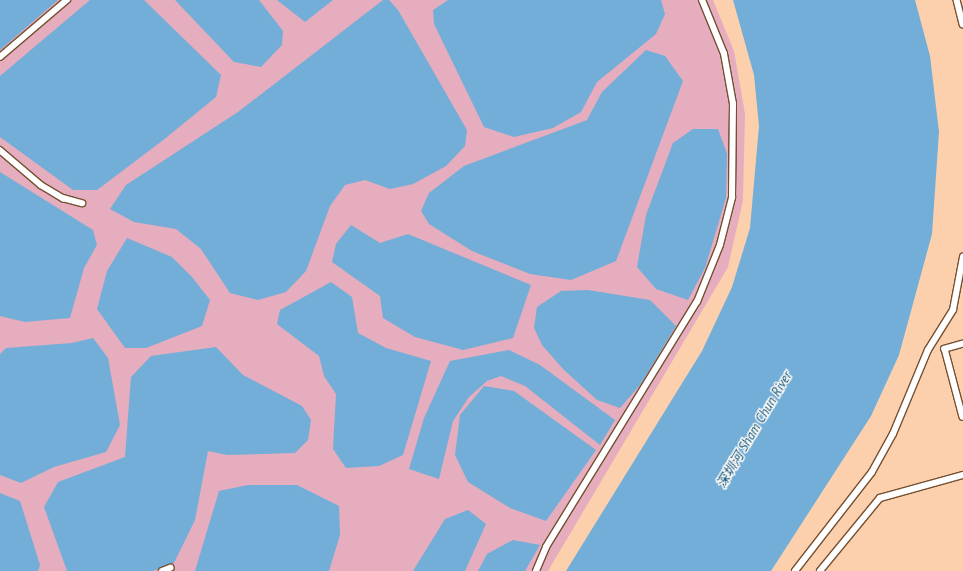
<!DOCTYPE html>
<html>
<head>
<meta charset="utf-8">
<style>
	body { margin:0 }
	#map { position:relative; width:963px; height:571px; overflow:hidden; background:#fcd0ad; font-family:"PT Sans","Noto Sans SC",sans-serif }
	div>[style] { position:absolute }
	.green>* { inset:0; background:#e5adbd }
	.water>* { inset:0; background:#72aed8 }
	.roads { filter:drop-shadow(1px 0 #755031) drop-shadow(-1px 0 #755031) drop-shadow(0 1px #755031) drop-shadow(0 -1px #755031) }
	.lane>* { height:5.5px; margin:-2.75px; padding:0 2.75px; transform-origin:2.75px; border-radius:2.75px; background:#fff }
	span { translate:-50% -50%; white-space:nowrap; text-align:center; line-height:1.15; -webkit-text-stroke:3px #fef9f6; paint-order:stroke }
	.water-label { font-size:13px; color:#03527a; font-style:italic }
</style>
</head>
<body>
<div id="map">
	<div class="green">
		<i style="clip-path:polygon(0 0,713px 0,734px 51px,745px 114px,743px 200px,728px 267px,548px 571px,0 571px)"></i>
	</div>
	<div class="water">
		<i style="clip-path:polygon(0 0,58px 0,0 50px)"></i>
		<i style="clip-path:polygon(90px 0,144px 0,221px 75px,216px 97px,162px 141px,97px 190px,73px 190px,0 137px,0 76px)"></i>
		<i style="clip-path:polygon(175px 0,259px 0,283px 31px,282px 45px,261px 67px,234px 62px)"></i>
		<i style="clip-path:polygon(277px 0,333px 0,305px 22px)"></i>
		<i style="clip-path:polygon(383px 0,389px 0,398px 10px,467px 130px,465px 146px,446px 166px,413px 184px,390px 189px,365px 180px,345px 185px,330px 206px,306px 271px,286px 292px,258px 300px,230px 293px,201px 249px,176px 229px,134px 222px,110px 209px,126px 185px,238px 112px)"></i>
		<i style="clip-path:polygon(448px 0,661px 0,665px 14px,656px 34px,597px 82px,581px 112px,553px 128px,514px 137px,484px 127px,434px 24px,433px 10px)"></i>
		<i style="clip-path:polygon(733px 0,915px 0,930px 56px,939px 132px,932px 234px,899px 355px,871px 416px,771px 571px,566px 571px,702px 351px,732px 287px,750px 228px,759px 126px,754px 75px)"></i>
		<i style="clip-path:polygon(646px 50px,665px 56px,683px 81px,616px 261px,571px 280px,530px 274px,472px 251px,429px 224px,421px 211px,429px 193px,464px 166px,587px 120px,602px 92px)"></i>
		<i style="clip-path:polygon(693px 129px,718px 129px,727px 154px,726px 198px,705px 268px,688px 300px,656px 289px,637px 267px,646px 215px,673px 143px)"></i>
		<i style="clip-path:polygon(0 172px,93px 230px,97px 245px,84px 268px,70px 318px,25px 322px,0 316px)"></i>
		<i style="clip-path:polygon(351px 225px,380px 243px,408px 234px,531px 285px,513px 338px,463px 350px,415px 337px,383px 318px,380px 296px,332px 262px,336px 244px)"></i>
		<i style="clip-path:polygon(127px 238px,172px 257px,192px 277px,210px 300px,202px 326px,146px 348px,125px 348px,97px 309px,107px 271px)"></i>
		<i style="clip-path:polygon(331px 282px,352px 297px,358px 333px,386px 348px,431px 361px,403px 455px,379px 466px,346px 468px,333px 449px,336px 394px,324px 376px,319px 356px,277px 324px,280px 310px)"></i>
		<i style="clip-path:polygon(588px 290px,650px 300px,676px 326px,640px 385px,620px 408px,597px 400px,563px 369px,542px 345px,534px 328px,537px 307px,561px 291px)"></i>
		<i style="clip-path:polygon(93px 338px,108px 358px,120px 425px,106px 452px,54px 467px,21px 483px,0 475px,0 354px,6px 348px,72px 343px)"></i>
		<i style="clip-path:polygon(216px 347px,243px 375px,302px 406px,311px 420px,308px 440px,295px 453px,227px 455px,208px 451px,195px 520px,174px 563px,153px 571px,67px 571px,44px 507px,58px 482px,125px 457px,131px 377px,151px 356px)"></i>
		<i style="clip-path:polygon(509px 350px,540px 365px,615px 420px,600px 445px,525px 386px,501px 376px,487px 381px,469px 397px,453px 421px,439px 479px,409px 469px,424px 418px,450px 361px)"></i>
		<i style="clip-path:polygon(484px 386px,514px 391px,596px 450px,546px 521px,510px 508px,468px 482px,455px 455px,460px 415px)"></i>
		<i style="clip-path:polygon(248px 485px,297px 485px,339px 506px,340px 535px,329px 571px,195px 571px,219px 491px)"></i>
		<i style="clip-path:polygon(0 493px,20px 501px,40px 565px,38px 571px,0 571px)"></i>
		<i style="clip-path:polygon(468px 510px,486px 524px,465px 571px,413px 571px,445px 519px)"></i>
		<i style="clip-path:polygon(513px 540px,540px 545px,525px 571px,478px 571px,487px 554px)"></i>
	</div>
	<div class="roads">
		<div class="lane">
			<i style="left:957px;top:0;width:25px;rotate:76deg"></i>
			<i style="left:0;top:57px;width:88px;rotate:-40.4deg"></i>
			<i style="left:0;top:150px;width:54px;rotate:40.5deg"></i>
			<i style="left:41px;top:185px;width:26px;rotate:31deg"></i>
			<i style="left:63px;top:198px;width:20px;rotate:15deg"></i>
			<i style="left:963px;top:344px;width:19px;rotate:164deg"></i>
			<i style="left:945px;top:349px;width:70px;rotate:75.2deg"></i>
			<i style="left:162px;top:571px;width:9px;rotate:-21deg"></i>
			<i style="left:536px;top:571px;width:26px;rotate:-67deg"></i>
			<i style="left:546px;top:547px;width:288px;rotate:-58.4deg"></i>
			<i style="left:697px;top:302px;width:61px;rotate:-68deg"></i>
			<i style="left:720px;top:245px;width:49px;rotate:-75.7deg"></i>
			<i style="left:732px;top:198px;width:94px;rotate:-89.4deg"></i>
			<i style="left:733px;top:104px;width:51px;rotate:-100.2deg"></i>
			<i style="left:724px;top:54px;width:58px;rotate:-112.2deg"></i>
			<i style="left:795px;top:571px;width:125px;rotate:-52.1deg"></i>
			<i style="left:872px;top:472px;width:43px;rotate:-61.1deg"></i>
			<i style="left:893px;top:434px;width:91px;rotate:-67.4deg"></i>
			<i style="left:928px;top:350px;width:47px;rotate:-58deg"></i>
			<i style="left:953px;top:310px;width:54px;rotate:-79.3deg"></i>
			<i style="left:820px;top:571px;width:94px;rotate:-50.6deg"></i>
			<i style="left:880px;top:498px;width:86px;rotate:-15.5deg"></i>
		</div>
	</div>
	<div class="water-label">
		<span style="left:755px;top:430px;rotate:-59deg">深圳河 Sham Chun River</span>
	</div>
</div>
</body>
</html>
